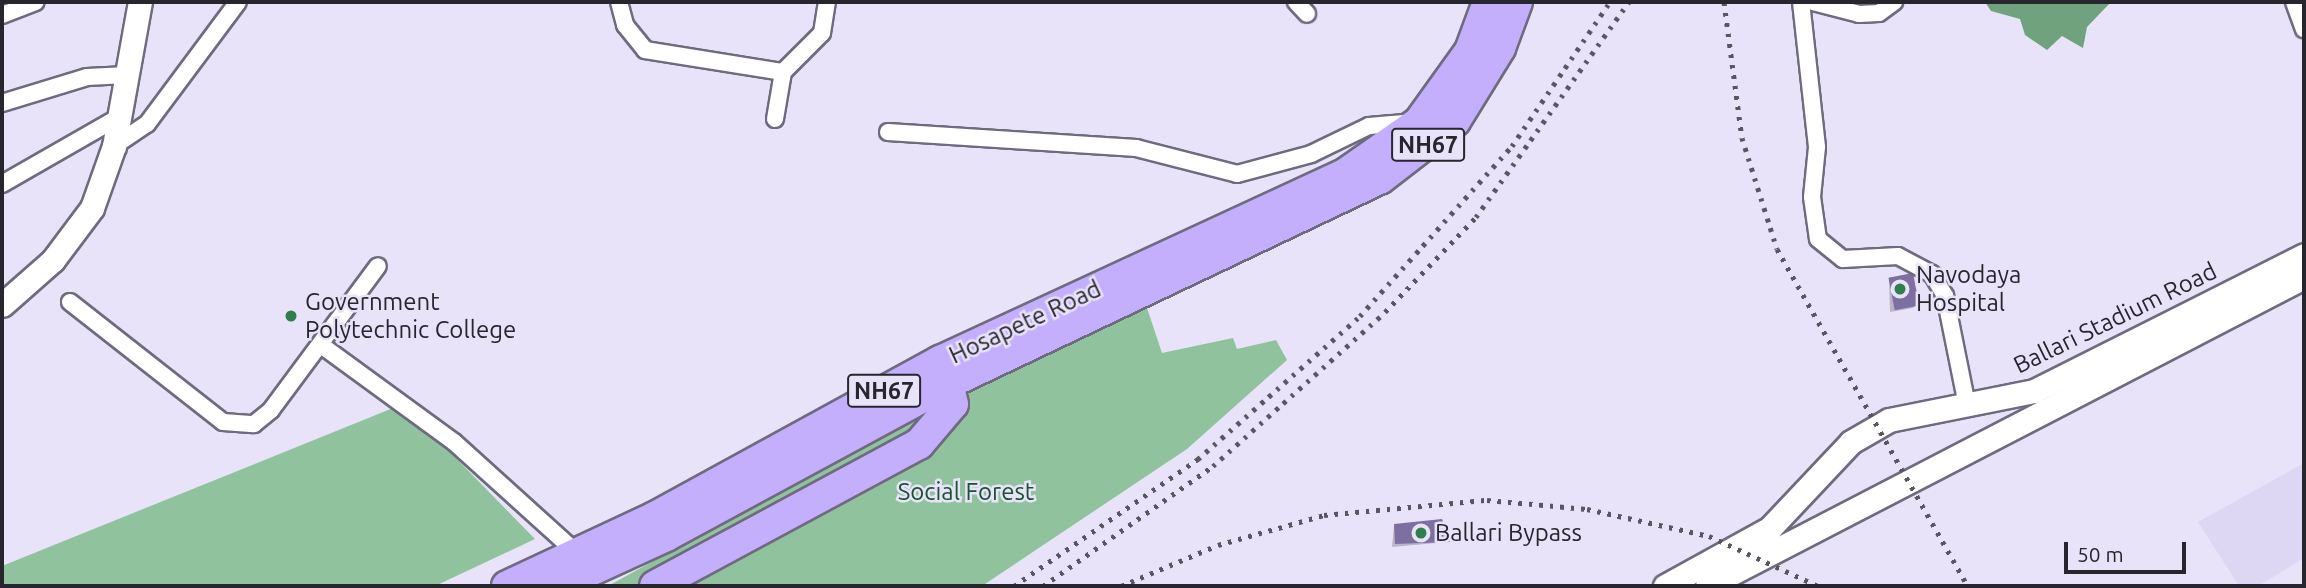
<!DOCTYPE html>
<html>
<head>
<meta charset="utf-8">
<style>
	body { margin:0 }
	#map { position:relative; width:2306px; height:588px; overflow:hidden; background:#e8e3f9; font-family:Ubuntu,sans-serif }
	div>[style] { position:absolute }
	.built>* { inset:0; background:#ddd7f4 }
	.green>* { inset:0; background:#91c29e }
	.water>* { inset:0; background:#70a27e }
	.shadow>* { inset:0; background:#0003 }
	.building>* { inset:0; background:#7d70a1; transform-origin:0 0 }
	.roads { filter:drop-shadow(2px 0 #6f6b7e) drop-shadow(-2px 0 #6f6b7e) drop-shadow(0 2px #6f6b7e) drop-shadow(0 -2px #6f6b7e) }
	.street>* { height:16px; margin:-8px; padding:0 8px; transform-origin:8px; border-radius:8px; background:#fff }
	.secondary>* { height:23px; margin:-11.5px; padding:0 11.5px; transform-origin:11.5px; border-radius:11.5px; background:#fff }
	.highway>* { height:30px; margin:-15px; padding:0 15px; transform-origin:15px; border-radius:15px; background:#c4affd }
	.rail>* { height:5px; margin-top:-2.5px; transform-origin:0; background:repeating-linear-gradient(90deg,#595661 0 3.5px,transparent 0 10.5px) }
	.dots>* { width:19px; height:19px; translate:-50% -50%; box-sizing:border-box; border:4px solid #e8e3f9; border-radius:50% }
	span { translate:-50% -50%; white-space:nowrap; text-align:center; line-height:1.15; -webkit-text-stroke:5px #e8e3f9; paint-order:stroke }
	.shield-label span { padding:2px 5px; background:#e8e3f9; border:2px solid; border-radius:5px; -webkit-text-stroke-width:0 }
	.shield-label { font-size:23px; color:#27252d; font-weight:700 }
	.poi-label { font-size:24px; color:#27252d }
	.left { translate:0 -50%; text-align:left }
	.street-label { font-size:24px; color:#27252d }
	.park-label { font-size:24px; color:#1a5330 }
	.frame { position:absolute; inset:0; border:4px solid #27252d; pointer-events:none }
	.scale { position:absolute; left:2064px; top:542px; width:122px; height:32px; box-sizing:border-box; border:4px solid #27252d; border-top:0; padding-left:9px; font-size:21px; line-height:24px; white-space:nowrap; color:#27252d; -webkit-text-stroke:5px #e8e3f9; paint-order:stroke }
</style>
</head>
<body>
<div id="map">
	<div class="built">
		<i style="clip-path:polygon(2304px 463px,2304px 558px,2258px 586px,2239px 586px,2198px 522px)"></i>
	</div>
	<div class="green">
		<i style="clip-path:polygon(1147px 308px,1162px 353px,1233px 338px,1237px 349px,1276px 340px,1287px 360px,1187px 449px,982px 586px,608px 586px,962px 391px)"></i>
		<i style="clip-path:polygon(403px 404px,535px 539px,435px 586px,2px 586px,2px 566px)"></i>
	</div>
	<div class="water">
		<i style="clip-path:polygon(1985px 2px,2111px 2px,2087px 27px,2083px 48px,2062px 36px,2047px 50px,2025px 35px,2020px 19px,1991px 11px)"></i>
	</div>
	<div class="shadow">
		<i style="clip-path:polygon(1889px 279px,1917px 304px,1913px 308px,1890px 312px)"></i>
		<i style="clip-path:polygon(1394px 526px,1448px 542px,1392px 547px)"></i>
	</div>
	<div class="building">
		<i style="left:1913px;top:273px;width:33px;height:25px;rotate:79deg"></i>
		<i style="clip-path:polygon(1442px 519px,1450px 542px,1395px 544px,1394px 524px)"></i>
	</div>
	<div class="roads">
		<div class="street">
			<i style="left:619px;top:2px;width:24px;rotate:75deg"></i>
			<i style="left:625px;top:25px;width:32px;rotate:51deg"></i>
			<i style="left:645px;top:50px;width:140px;rotate:9.1deg"></i>
			<i style="left:1296px;top:2px;width:16px;rotate:47deg"></i>
			<i style="left:1801px;top:2px;width:146px;rotate:83.7deg"></i>
			<i style="left:1817px;top:147px;width:50px;rotate:95.7deg"></i>
			<i style="left:1812px;top:197px;width:42px;rotate:81.9deg"></i>
			<i style="left:1818px;top:239px;width:32px;rotate:39deg"></i>
			<i style="left:1843px;top:259px;width:55px;rotate:-3.1deg"></i>
			<i style="left:1898px;top:256px;width:38px;rotate:28deg"></i>
			<i style="left:1932px;top:274px;width:26px;rotate:59deg"></i>
			<i style="left:1945px;top:296px;width:111px;rotate:78.6deg"></i>
			<i style="left:1813px;top:2px;width:48px;rotate:14.6deg"></i>
			<i style="left:1859px;top:14px;width:20px;rotate:-3deg"></i>
			<i style="left:1879px;top:13px;width:19px;rotate:-36deg"></i>
			<i style="left:2294px;top:2px;width:29px;rotate:70deg"></i>
			<i style="left:2px;top:15px;width:36px;rotate:-21deg"></i>
			<i style="left:2px;top:103px;width:89px;rotate:-17deg"></i>
			<i style="left:87px;top:77px;width:40px;rotate:-2.9deg"></i>
			<i style="left:775px;top:119px;width:48px;rotate:-80.3deg"></i>
			<i style="left:783px;top:72px;width:55px;rotate:-45deg"></i>
			<i style="left:822px;top:33px;width:31px;rotate:-81deg"></i>
			<i style="left:888px;top:132px;width:249px;rotate:3.7deg"></i>
			<i style="left:1136px;top:148px;width:104px;rotate:14.4deg"></i>
			<i style="left:1237px;top:174px;width:77px;rotate:-15.1deg"></i>
			<i style="left:1311px;top:154px;width:64px;rotate:-25.8deg"></i>
			<i style="left:1369px;top:126px;width:47px;rotate:-4.9deg"></i>
			<i style="left:114px;top:146px;width:40px;rotate:-34deg"></i>
			<i style="left:147px;top:124px;width:152px;rotate:-53.3deg"></i>
			<i style="left:2px;top:184px;width:135px;rotate:-29.8deg"></i>
			<i style="left:70px;top:302px;width:194px;rotate:38.1deg"></i>
			<i style="left:223px;top:422px;width:31px;rotate:4deg"></i>
			<i style="left:254px;top:424px;width:22px;rotate:-39deg"></i>
			<i style="left:271px;top:410px;width:179px;rotate:-53.4deg"></i>
			<i style="left:321px;top:345px;width:165px;rotate:36.1deg"></i>
			<i style="left:454px;top:442px;width:167px;rotate:42.1deg"></i>
		</div>
		<div class="secondary">
			<i style="left:2px;top:305px;width:68px;rotate:-41.4deg"></i>
			<i style="left:53px;top:260px;width:65px;rotate:-53.1deg"></i>
			<i style="left:92px;top:208px;width:66px;rotate:-70.5deg"></i>
			<i style="left:114px;top:146px;width:146px;rotate:-79.8deg"></i>
			<i style="left:1665px;top:586px;width:120px;rotate:-28.9deg"></i>
			<i style="left:1770px;top:528px;width:118px;rotate:-46.7deg"></i>
			<i style="left:1851px;top:442px;width:44px;rotate:-30.1deg"></i>
			<i style="left:1889px;top:420px;width:148px;rotate:-11.3deg"></i>
			<i style="left:2034px;top:391px;width:302px;rotate:-26.7deg"></i>
			<i style="left:1707px;top:586px;width:672px;rotate:-27.37deg"></i>
		</div>
		<div class="highway">
			<i style="left:507px;top:586px;width:163px;rotate:-25deg"></i>
			<i style="left:655px;top:517px;width:325px;rotate:-28.7deg"></i>
			<i style="left:940px;top:361px;width:447px;rotate:-24.8deg"></i>
			<i style="left:1346px;top:173px;width:89px;rotate:-34.9deg"></i>
			<i style="left:1419px;top:122px;width:87px;rotate:-54.3deg"></i>
			<i style="left:1470px;top:51px;width:52px;rotate:-69.8deg"></i>
			<i style="left:557px;top:586px;width:120px;rotate:-24.6deg"></i>
			<i style="left:666px;top:536px;width:313px;rotate:-28.4deg"></i>
			<i style="left:941px;top:387px;width:486px;rotate:-25.4deg"></i>
			<i style="left:1380px;top:179px;width:95px;rotate:-37.7deg"></i>
			<i style="left:1455px;top:121px;width:86px;rotate:-58.3deg"></i>
			<i style="left:1500px;top:48px;width:49px;rotate:-69.7deg"></i>
			<i style="left:655px;top:586px;width:300px;rotate:-28.3deg"></i>
			<i style="left:919px;top:444px;width:52px;rotate:-49.6deg"></i>
			<i style="left:953px;top:404px;width:37px;rotate:-104deg"></i>
		</div>
	</div>
	<div class="rail">
		<i style="left:1724px;top:2px;width:137px;rotate:82.5deg"></i>
		<i style="left:1742px;top:138px;width:116px;rotate:72.5deg"></i>
		<i style="left:1777px;top:249px;width:387px;rotate:60.5deg"></i>
		<i style="left:1014px;top:586px;width:224px;rotate:-34.6deg"></i>
		<i style="left:1198px;top:459px;width:216px;rotate:-41.4deg"></i>
		<i style="left:1360px;top:316px;width:228px;rotate:-48.2deg"></i>
		<i style="left:1512px;top:146px;width:174px;rotate:-55.8deg"></i>
		<i style="left:1043px;top:586px;width:208px;rotate:-35.2deg"></i>
		<i style="left:1213px;top:466px;width:231px;rotate:-41.8deg"></i>
		<i style="left:1385px;top:312px;width:132px;rotate:-46.2deg"></i>
		<i style="left:1476px;top:217px;width:264px;rotate:-54.6deg"></i>
		<i style="left:1121px;top:586px;width:105px;rotate:-22.9deg"></i>
		<i style="left:1218px;top:545px;width:110px;rotate:-15.8deg"></i>
		<i style="left:1324px;top:515px;width:164px;rotate:-5.3deg"></i>
		<i style="left:1487px;top:500px;width:100px;rotate:5.1deg"></i>
		<i style="left:1587px;top:509px;width:125px;rotate:12.5deg"></i>
		<i style="left:1709px;top:536px;width:120px;rotate:24.6deg"></i>
	</div>
	<div class="dots">
		<i style="left:1900px;top:289px;background:#317e4d"></i>
		<i style="left:291px;top:316px;background:#317e4d"></i>
		<i style="left:1421px;top:533px;background:#317e4d"></i>
	</div>
	<div class="shield-label">
		<span style="left:1428px;top:145px">NH67</span>
		<span style="left:884px;top:391px">NH67</span>
	</div>
	<div class="poi-label">
		<span class="left" style="left:1916px;top:289px">Navodaya<br>Hospital</span>
		<span class="left" style="left:305px;top:316px">Government<br>Polytechnic College</span>
		<span class="left" style="left:1435px;top:533px">Ballari Bypass</span>
	</div>
	<div class="street-label">
		<span style="left:2115px;top:318px;rotate:-26deg">Ballari Stadium Road</span>
		<span style="left:1025px;top:322px;rotate:-25deg">Hosapete Road</span>
	</div>
	<div class="park-label">
		<span style="left:966px;top:492px">Social Forest</span>
	</div>
	<div class="frame"></div>
	<div class="scale">50 m</div>
</div>
</body>
</html>
